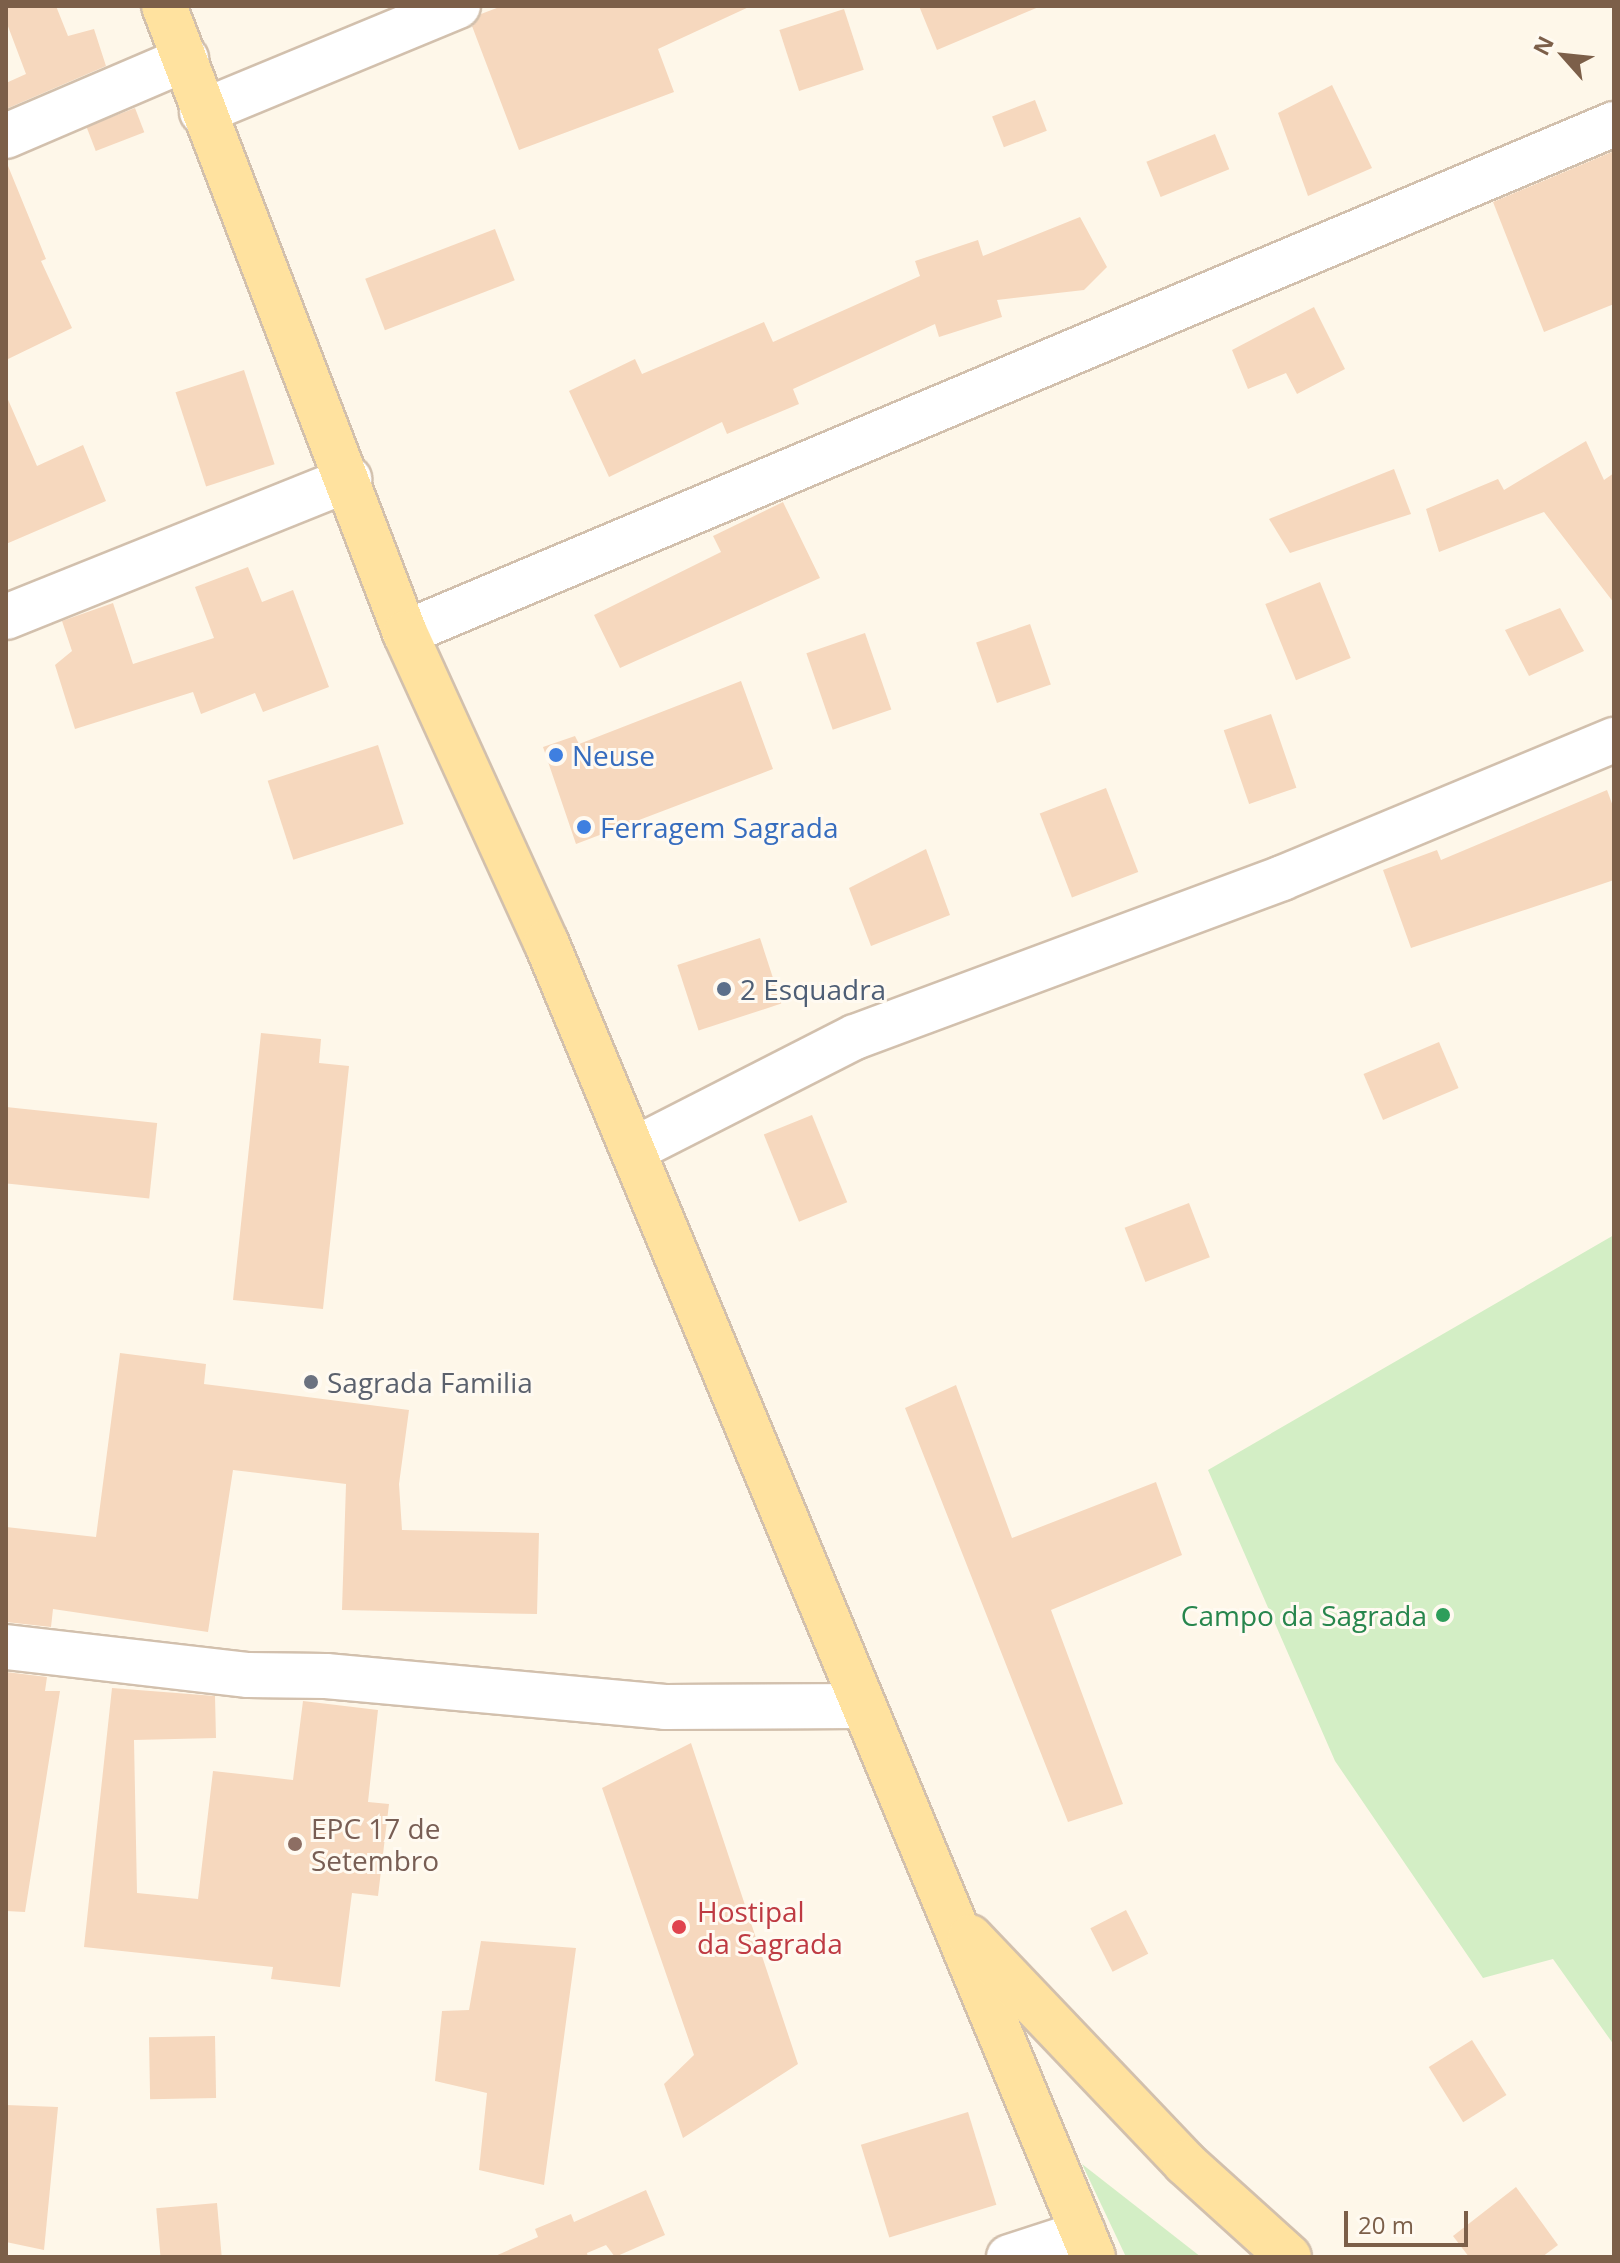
<!DOCTYPE html>
<html>
<head>
<meta charset="utf-8">
<style>
	body { margin:0 }
	#map { position:relative; width:1620px; height:2263px; overflow:hidden; background:#fef7e9; font-family:"Open Sans",sans-serif }
	div>[style] { position:absolute }
	.green>* { inset:0; background:#d3eec5 }
	.building>* { inset:0; background:#f6d8be; transform-origin:0 0 }
	.roads { filter:drop-shadow(2px 0 #d2c0ad) drop-shadow(-2px 0 #d2c0ad) drop-shadow(0 2px #d2c0ad) drop-shadow(0 -2px #d2c0ad) }
	.minor>* { height:44px; margin:-22px; padding:0 22px; transform-origin:22px; border-radius:22px; background:#fff }
	.major>* { height:44px; margin:-22px; padding:0 22px; transform-origin:22px; border-radius:22px; background:#ffe29f }
	.dots>* { width:22px; height:22px; translate:-50% -50%; box-sizing:border-box; border:4px solid #fffaf1; border-radius:50% }
	span { translate:-50% -50%; white-space:nowrap; text-align:center; line-height:1.15; -webkit-text-stroke:6px #fffaf1; paint-order:stroke }
	.shop-label { font-size:28px; color:#366cbe }
	.left { translate:0 -50%; text-align:left }
	.service-label { font-size:28px; color:#4e5e75 }
	.worship-label { font-size:28px; color:#5b616d }
	.leisure-label { font-size:28px; color:#27864d }
	.right { translate:-100% -50%; text-align:right }
	.education-label { font-size:28px; color:#785e54 }
	.health-label { font-size:28px; color:#be3a42 }
	.frame { position:absolute; inset:0; border:8px solid #7c5f49; pointer-events:none }
	.north { position:absolute; left:1524px; top:16px; width:80px; height:80px; -webkit-text-stroke:6px #fffaf1; paint-order:stroke; rotate:297deg; font-size:22px; font-weight:700; line-height:32px; text-align:center; color:#7c5f49 }
	.north::after { content:''; display:block; margin:auto; width:28px; height:36px; background:#7c5f49; clip-path:polygon(50% 0,100% 100%,50% 72%,0 100%) }
	.scale { position:absolute; left:1344px; top:2211px; width:124px; height:36px; box-sizing:border-box; border:4px solid #7c5f49; border-top:0; padding-left:10px; font-size:24px; line-height:28px; white-space:nowrap; color:#7c5f49; -webkit-text-stroke:6px #fffaf1; paint-order:stroke }
</style>
</head>
<body>
<div id="map">
	<div class="green">
		<i style="clip-path:polygon(1614px 1235px,1614px 2045px,1553px 1959px,1483px 1978px,1335px 1761px,1208px 1470px)"></i>
		<i style="clip-path:polygon(1082px 2164px,1201px 2257px,1126px 2257px)"></i>
	</div>
	<div class="building">
		<i style="clip-path:polygon(6px 6px,56px 6px,68px 36px,94px 29px,106px 66px,6px 109px,6px 83px,26px 74px,6px 21px)"></i>
		<i style="clip-path:polygon(502px 6px,751px 6px,658px 49px,674px 92px,519px 150px,472px 26px,481px 14px)"></i>
		<i style="clip-path:polygon(919px 6px,1041px 6px,937px 50px)"></i>
		<i style="left:844px;top:9px;width:64px;height:68px;rotate:72deg"></i>
		<i style="clip-path:polygon(1332px 85px,1372px 168px,1308px 196px,1278px 113px)"></i>
		<i style="left:1035px;top:100px;width:33px;height:46px;rotate:69deg"></i>
		<i style="left:135px;top:108px;width:26px;height:52px;rotate:69deg"></i>
		<i style="left:1215px;top:134px;width:38px;height:74px;rotate:68deg"></i>
		<i style="clip-path:polygon(1614px 151px,1614px 304px,1544px 332px,1493px 202px)"></i>
		<i style="clip-path:polygon(6px 161px,46px 259px,41px 261px,72px 328px,6px 360px)"></i>
		<i style="clip-path:polygon(1080px 217px,1107px 267px,1084px 290px,997px 300px,1002px 317px,939px 337px,935px 324px,793px 389px,799px 404px,727px 434px,722px 422px,609px 477px,569px 391px,635px 359px,642px 374px,764px 322px,773px 342px,920px 276px,915px 261px,978px 240px,983px 256px)"></i>
		<i style="left:495px;top:229px;width:55px;height:139px;rotate:69deg"></i>
		<i style="clip-path:polygon(1314px 307px,1345px 369px,1297px 394px,1286px 373px,1248px 389px,1232px 350px)"></i>
		<i style="left:244px;top:370px;width:99px;height:72px;rotate:72deg"></i>
		<i style="clip-path:polygon(6px 395px,37px 466px,83px 445px,106px 501px,6px 544px)"></i>
		<i style="clip-path:polygon(1586px 441px,1604px 480px,1614px 473px,1614px 603px,1544px 512px,1439px 552px,1426px 509px,1498px 479px,1504px 490px)"></i>
		<i style="clip-path:polygon(1394px 469px,1411px 514px,1290px 553px,1269px 519px)"></i>
		<i style="clip-path:polygon(783px 502px,820px 578px,620px 668px,594px 615px,721px 552px,713px 536px)"></i>
		<i style="clip-path:polygon(248px 567px,262px 602px,293px 590px,329px 687px,263px 712px,255px 693px,201px 714px,193px 692px,75px 729px,55px 665px,72px 651px,62px 621px,113px 603px,133px 664px,214px 638px,195px 587px)"></i>
		<i style="left:1320px;top:582px;width:82px;height:59px;rotate:68deg"></i>
		<i style="clip-path:polygon(1560px 608px,1584px 651px,1529px 676px,1505px 630px)"></i>
		<i style="left:1030px;top:624px;width:64px;height:57px;rotate:71deg"></i>
		<i style="left:865px;top:633px;width:81px;height:62px;rotate:71deg"></i>
		<i style="clip-path:polygon(741px 681px,773px 769px,576px 844px,543px 747px,575px 736px,579px 744px)"></i>
		<i style="left:1271px;top:714px;width:78px;height:50px;rotate:71deg"></i>
		<i style="left:378px;top:745px;width:83px;height:116px;rotate:72deg"></i>
		<i style="left:1106px;top:788px;width:90px;height:71px;rotate:69deg"></i>
		<i style="clip-path:polygon(1607px 790px,1614px 809px,1614px 880px,1411px 948px,1383px 870px,1437px 850px,1441px 860px)"></i>
		<i style="clip-path:polygon(926px 849px,950px 915px,871px 946px,849px 888px)"></i>
		<i style="left:760px;top:938px;width:69px;height:87px;rotate:72deg"></i>
		<i style="clip-path:polygon(261px 1033px,321px 1039px,319px 1063px,349px 1066px,323px 1309px,233px 1300px)"></i>
		<i style="left:1439px;top:1042px;width:50px;height:82px;rotate:67deg"></i>
		<i style="left:6px;top:1107px;width:152px;height:76px;rotate:6deg"></i>
		<i style="left:812px;top:1115px;width:94px;height:52px;rotate:68deg"></i>
		<i style="left:1189px;top:1203px;width:58px;height:69px;rotate:69deg"></i>
		<i style="clip-path:polygon(120px 1353px,206px 1364px,204px 1384px,409px 1410px,399px 1484px,402px 1530px,539px 1533px,537px 1614px,342px 1610px,346px 1484px,233px 1470px,208px 1632px,53px 1609px,51px 1627px,6px 1622px,6px 1527px,96px 1537px)"></i>
		<i style="clip-path:polygon(956px 1385px,1012px 1538px,1156px 1482px,1182px 1555px,1051px 1610px,1123px 1804px,1068px 1822px,905px 1408px)"></i>
		<i style="clip-path:polygon(6px 1672px,47px 1677px,45px 1691px,60px 1691px,25px 1912px,6px 1911px)"></i>
		<i style="clip-path:polygon(112px 1688px,215px 1696px,216px 1738px,134px 1740px,137px 1893px,198px 1899px,213px 1771px,293px 1780px,303px 1701px,378px 1710px,368px 1802px,389px 1804px,378px 1896px,352px 1893px,340px 1987px,271px 1979px,273px 1967px,84px 1947px)"></i>
		<i style="clip-path:polygon(691px 1743px,798px 2064px,683px 2138px,664px 2084px,694px 2055px,602px 1788px)"></i>
		<i style="left:1126px;top:1910px;width:49px;height:40px;rotate:63deg"></i>
		<i style="clip-path:polygon(481px 1941px,576px 1948px,544px 2185px,479px 2170px,487px 2093px,435px 2081px,442px 2011px,469px 2010px)"></i>
		<i style="left:215px;top:2036px;width:62px;height:66px;rotate:89deg"></i>
		<i style="left:1472px;top:2040px;width:65px;height:51px;rotate:58deg"></i>
		<i style="clip-path:polygon(6px 2105px,58px 2107px,44px 2250px,6px 2242px)"></i>
		<i style="left:968px;top:2112px;width:97px;height:112px;rotate:73deg"></i>
		<i style="clip-path:polygon(1516px 2187px,1558px 2245px,1542px 2257px,1469px 2257px,1453px 2236px)"></i>
		<i style="clip-path:polygon(646px 2190px,665px 2235px,615px 2257px,606px 2245px,587px 2253px,588px 2257px,493px 2257px,538px 2237px,535px 2229px,571px 2214px,574px 2222px)"></i>
		<i style="left:217px;top:2203px;width:54px;height:61px;rotate:85deg"></i>
	</div>
	<div class="roads">
		<div class="minor">
			<i style="left:202px;top:112px;width:277px;rotate:-22.5deg"></i>
			<i style="left:6px;top:136px;width:196px;rotate:-23.2deg"></i>
			<i style="left:6px;top:617px;width:370px;rotate:-21.9deg"></i>
			<i style="left:405px;top:633px;width:1312px;rotate:-22.83deg"></i>
			<i style="left:633px;top:1150px;width:249px;rotate:-27deg"></i>
			<i style="left:855px;top:1037px;width:456px;rotate:-20.4deg"></i>
			<i style="left:1282px;top:878px;width:360px;rotate:-22.6deg"></i>
			<i style="left:6px;top:1647px;width:244px;rotate:6.6deg"></i>
			<i style="left:248px;top:1675px;width:78px;rotate:0.7deg"></i>
			<i style="left:326px;top:1676px;width:340px;rotate:5.2deg"></i>
			<i style="left:665px;top:1707px;width:197px;rotate:-0.3deg"></i>
			<i style="left:1009px;top:2257px;width:78px;rotate:-18deg"></i>
		</div>
		<div class="major">
			<i style="left:164px;top:6px;width:672px;rotate:68.97deg"></i>
			<i style="left:405px;top:633px;width:340px;rotate:65.5deg"></i>
			<i style="left:546px;top:942px;width:1424px;rotate:67.41deg"></i>
			<i style="left:970px;top:1937px;width:312px;rotate:46.4deg"></i>
			<i style="left:1185px;top:2163px;width:140px;rotate:42.1deg"></i>
		</div>
	</div>
	<div class="dots">
		<i style="left:556px;top:755px;background:#3f7fe0"></i>
		<i style="left:584px;top:827px;background:#3f7fe0"></i>
		<i style="left:724px;top:989px;background:#5c6f8a"></i>
		<i style="left:311px;top:1382px;background:#6b7280"></i>
		<i style="left:1443px;top:1615px;background:#2e9e5b"></i>
		<i style="left:295px;top:1844px;background:#8d6e63"></i>
		<i style="left:679px;top:1927px;background:#e0444e"></i>
	</div>
	<div class="shop-label">
		<span class="left" style="left:572px;top:755px">Neuse</span>
		<span class="left" style="left:600px;top:827px">Ferragem Sagrada</span>
	</div>
	<div class="service-label">
		<span class="left" style="left:740px;top:989px">2 Esquadra</span>
	</div>
	<div class="worship-label">
		<span class="left" style="left:327px;top:1382px">Sagrada Familia</span>
	</div>
	<div class="leisure-label">
		<span class="right" style="left:1427px;top:1615px">Campo da Sagrada</span>
	</div>
	<div class="education-label">
		<span class="left" style="left:311px;top:1844px">EPC 17 de<br>Setembro</span>
	</div>
	<div class="health-label">
		<span class="left" style="left:697px;top:1927px">Hostipal<br>da Sagrada</span>
	</div>
	<div class="frame"></div>
	<div class="north">N</div>
	<div class="scale">20 m</div>
</div>
</body>
</html>
